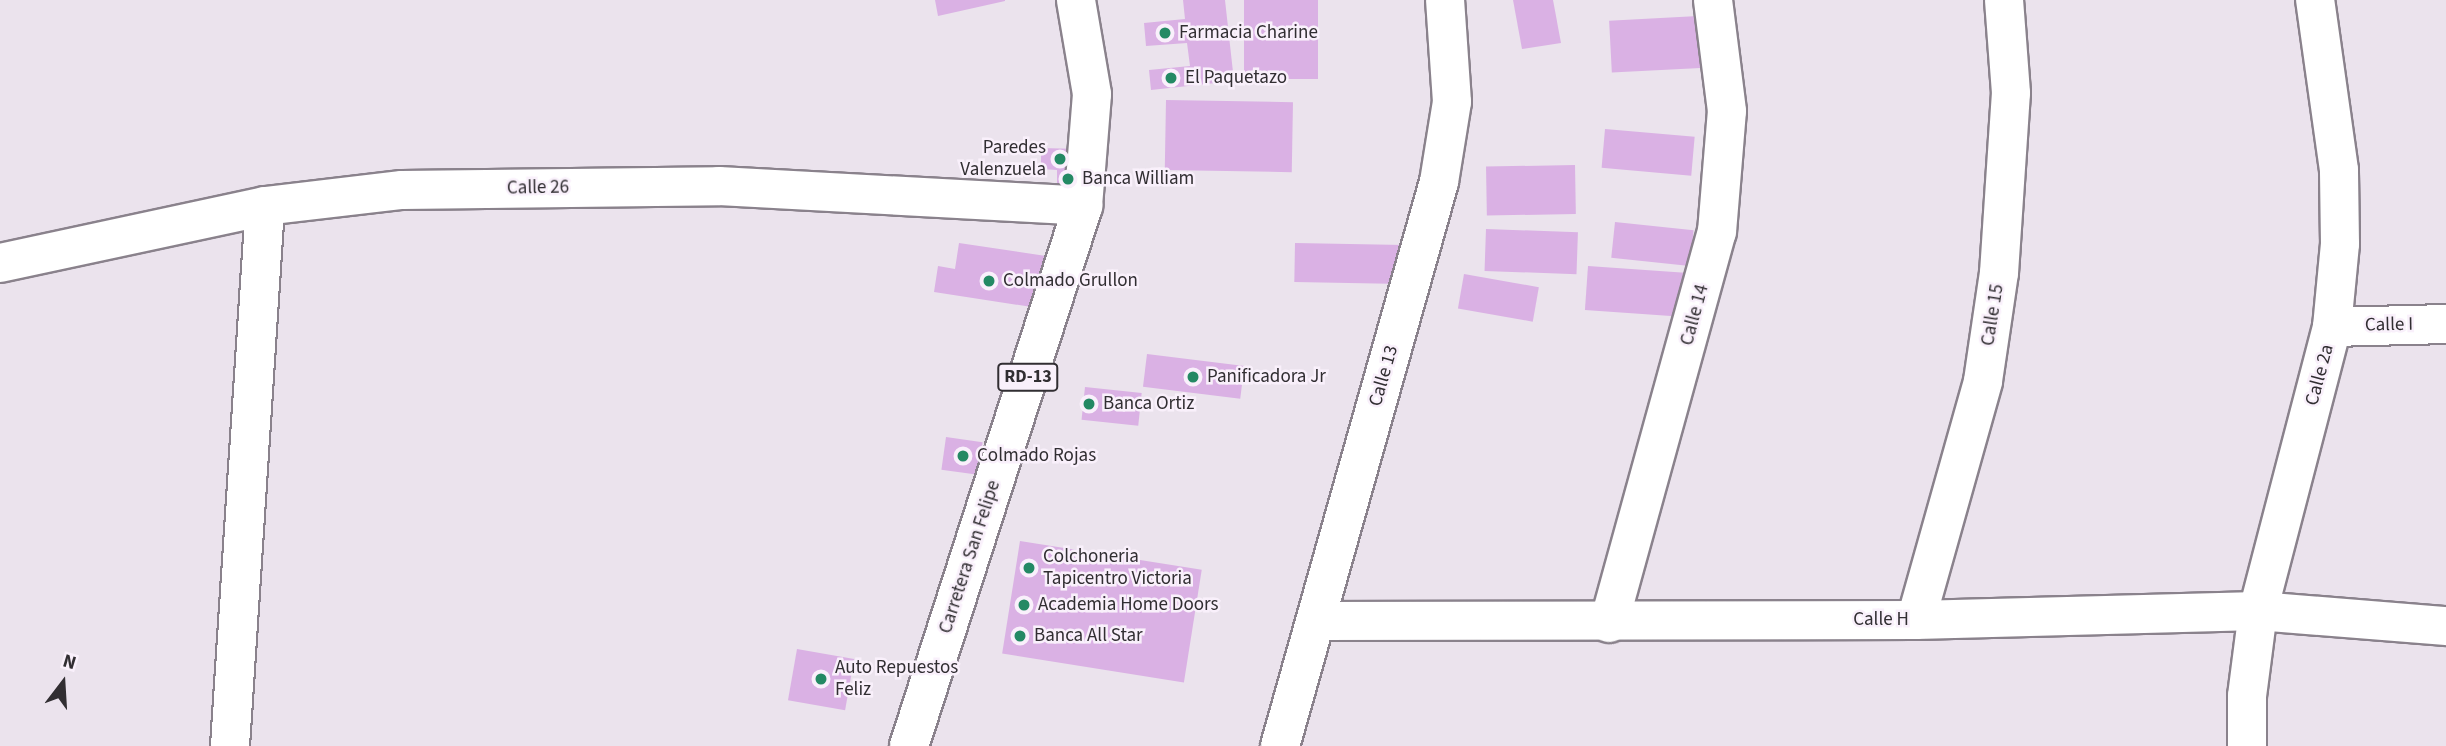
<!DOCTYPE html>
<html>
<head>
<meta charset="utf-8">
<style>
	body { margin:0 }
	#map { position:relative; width:2446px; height:746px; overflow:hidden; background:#ebe3ed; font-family:"Source Sans 3",sans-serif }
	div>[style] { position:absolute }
	.building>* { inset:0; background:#dab1e4; transform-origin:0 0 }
	.roads { filter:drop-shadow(2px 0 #8a828c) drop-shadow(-2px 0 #8a828c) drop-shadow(0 2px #8a828c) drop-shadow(0 -2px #8a828c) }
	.street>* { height:38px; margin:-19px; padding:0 19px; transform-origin:19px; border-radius:19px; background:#fff }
	.primary>* { height:38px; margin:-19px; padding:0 19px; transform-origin:19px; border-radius:19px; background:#fff }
	.dots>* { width:19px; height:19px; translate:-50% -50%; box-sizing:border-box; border:4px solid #f9f0fb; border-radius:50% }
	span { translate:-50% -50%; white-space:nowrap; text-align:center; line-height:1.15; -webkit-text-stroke:5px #f9f0fb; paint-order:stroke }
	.shield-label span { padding:2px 5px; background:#f9f0fb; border:2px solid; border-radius:5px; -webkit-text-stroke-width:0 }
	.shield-label { font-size:18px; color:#312e32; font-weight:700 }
	.poi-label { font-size:19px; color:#312e32 }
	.left { translate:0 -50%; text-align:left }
	.right { translate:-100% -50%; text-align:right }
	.street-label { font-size:19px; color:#312e32 }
	.north { position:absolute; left:28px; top:648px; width:70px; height:70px; -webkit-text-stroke:5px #f9f0fb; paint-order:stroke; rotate:17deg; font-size:19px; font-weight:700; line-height:28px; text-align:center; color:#312e32 }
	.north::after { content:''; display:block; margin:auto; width:24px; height:32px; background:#312e32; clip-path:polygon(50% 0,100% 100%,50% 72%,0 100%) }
</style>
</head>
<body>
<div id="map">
	<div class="building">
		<i style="clip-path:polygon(935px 0,1005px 0,1005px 1px,938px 16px)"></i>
		<i style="clip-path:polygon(1183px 0,1225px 0,1234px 81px,1151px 90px,1149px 70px,1190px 66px,1187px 43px,1146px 46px,1144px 23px,1185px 19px)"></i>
		<i style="left:1244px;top:0;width:74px;height:79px"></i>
		<i style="clip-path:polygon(1513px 0,1553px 0,1561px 43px,1522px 49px)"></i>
		<i style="left:1698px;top:16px;width:52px;height:89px;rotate:87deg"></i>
		<i style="left:1166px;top:100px;width:127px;height:70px;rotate:1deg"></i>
		<i style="left:1605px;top:129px;width:90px;height:39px;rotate:5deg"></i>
		<i style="clip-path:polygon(1041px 148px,1080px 149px,1078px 190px,1057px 188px,1057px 170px,1041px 169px)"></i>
		<i style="left:1575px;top:165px;width:49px;height:89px;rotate:89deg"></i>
		<i style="left:1615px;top:222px;width:79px;height:36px;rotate:6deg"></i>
		<i style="left:1486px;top:229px;width:92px;height:42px;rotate:2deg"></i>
		<i style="clip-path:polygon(959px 243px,1046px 256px,1038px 308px,934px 292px,938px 266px,955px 269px)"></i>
		<i style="left:1295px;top:243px;width:109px;height:39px;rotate:1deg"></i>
		<i style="left:1588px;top:266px;width:97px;height:44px;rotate:4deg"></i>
		<i style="left:1464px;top:274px;width:76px;height:35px;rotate:10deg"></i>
		<i style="left:1147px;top:354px;width:98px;height:33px;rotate:7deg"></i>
		<i style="left:1085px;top:387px;width:57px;height:33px;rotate:6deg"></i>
		<i style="left:946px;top:437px;width:37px;height:33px;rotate:8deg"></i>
		<i style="left:1020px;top:541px;width:184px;height:114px;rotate:9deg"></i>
		<i style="left:797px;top:649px;width:58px;height:52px;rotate:10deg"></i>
	</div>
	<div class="roads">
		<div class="street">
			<i style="left:0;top:263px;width:271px;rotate:-12.1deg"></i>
			<i style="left:265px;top:206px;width:138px;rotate:-6.7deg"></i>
			<i style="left:402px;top:190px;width:317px;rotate:-0.7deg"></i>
			<i style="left:719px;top:186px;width:365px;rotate:3.1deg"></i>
			<i style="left:2332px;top:327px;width:114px;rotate:-1.5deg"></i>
			<i style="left:1916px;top:620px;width:248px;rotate:-74.3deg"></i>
			<i style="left:1983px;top:381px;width:109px;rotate:-81.6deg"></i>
			<i style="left:1999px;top:273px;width:180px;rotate:-86.2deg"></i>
			<i style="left:2011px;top:93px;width:93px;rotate:-94.3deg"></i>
			<i style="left:1316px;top:621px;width:600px;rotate:-0.1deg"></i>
			<i style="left:1916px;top:620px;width:342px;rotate:-1.5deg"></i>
			<i style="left:2258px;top:611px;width:189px;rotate:4.6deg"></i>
			<i style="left:1609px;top:623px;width:406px;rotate:-74.6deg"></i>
			<i style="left:1717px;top:232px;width:121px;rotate:-85.3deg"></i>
			<i style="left:1727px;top:111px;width:112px;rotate:-97.2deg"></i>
			<i style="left:230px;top:746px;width:541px;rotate:-86.29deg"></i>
			<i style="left:1280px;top:746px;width:586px;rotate:-74.26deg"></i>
			<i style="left:1439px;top:182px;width:81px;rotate:-80.8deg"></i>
			<i style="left:1452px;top:102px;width:102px;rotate:-93.9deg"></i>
			<i style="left:2247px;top:746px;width:50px;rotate:-90deg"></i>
			<i style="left:2247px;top:696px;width:86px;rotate:-82.6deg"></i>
			<i style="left:2258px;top:611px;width:293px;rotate:-75.4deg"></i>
			<i style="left:2332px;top:327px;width:83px;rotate:-84.5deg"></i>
			<i style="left:2340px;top:244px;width:74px;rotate:-90.8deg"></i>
			<i style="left:2339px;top:170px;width:172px;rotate:-98deg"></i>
		</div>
		<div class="primary">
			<i style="left:909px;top:746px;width:567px;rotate:-72.14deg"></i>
			<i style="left:1083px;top:206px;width:112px;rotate:-85.4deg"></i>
			<i style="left:1092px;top:94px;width:95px;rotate:-99.7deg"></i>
		</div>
	</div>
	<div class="dots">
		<i style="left:1165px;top:33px;background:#248964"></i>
		<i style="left:1171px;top:78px;background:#248964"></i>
		<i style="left:1060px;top:159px;background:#248964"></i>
		<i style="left:1068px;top:179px;background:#248964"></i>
		<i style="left:989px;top:281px;background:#248964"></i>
		<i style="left:1193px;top:377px;background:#248964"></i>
		<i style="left:1089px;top:404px;background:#248964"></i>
		<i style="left:963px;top:456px;background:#248964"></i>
		<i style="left:1029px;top:568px;background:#248964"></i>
		<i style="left:1024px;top:605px;background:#248964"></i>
		<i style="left:1020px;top:636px;background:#248964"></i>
		<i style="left:821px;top:679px;background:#248964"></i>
	</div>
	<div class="shield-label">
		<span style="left:1028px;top:377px">RD-13</span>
	</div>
	<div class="poi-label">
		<span class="left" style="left:1179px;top:33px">Farmacia Charine</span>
		<span class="left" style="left:1185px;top:78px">El Paquetazo</span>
		<span class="right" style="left:1046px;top:159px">Paredes<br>Valenzuela</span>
		<span class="left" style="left:1082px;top:179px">Banca William</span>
		<span class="left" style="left:1003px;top:281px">Colmado Grullon</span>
		<span class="left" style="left:1207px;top:377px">Panificadora Jr</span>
		<span class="left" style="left:1103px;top:404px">Banca Ortiz</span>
		<span class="left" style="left:977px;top:456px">Colmado Rojas</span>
		<span class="left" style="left:1043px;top:568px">Colchoneria<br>Tapicentro Victoria</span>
		<span class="left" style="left:1038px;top:605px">Academia Home Doors</span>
		<span class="left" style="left:1034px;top:636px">Banca All Star</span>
		<span class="left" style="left:835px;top:679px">Auto Repuestos<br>Feliz</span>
	</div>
	<div class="street-label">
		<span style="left:538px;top:188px;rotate:-1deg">Calle 26</span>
		<span style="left:1695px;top:315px;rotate:-75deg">Calle 14</span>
		<span style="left:1993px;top:315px;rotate:-81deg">Calle 15</span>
		<span style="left:2389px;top:325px;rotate:-1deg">Calle I</span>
		<span style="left:2320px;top:375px;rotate:-75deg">Calle 2a</span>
		<span style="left:1384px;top:376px;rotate:-74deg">Calle 13</span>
		<span style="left:970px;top:557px;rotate:-72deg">Carretera San Felipe</span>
		<span style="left:1881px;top:620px">Calle H</span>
	</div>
	<div class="north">N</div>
</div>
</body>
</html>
